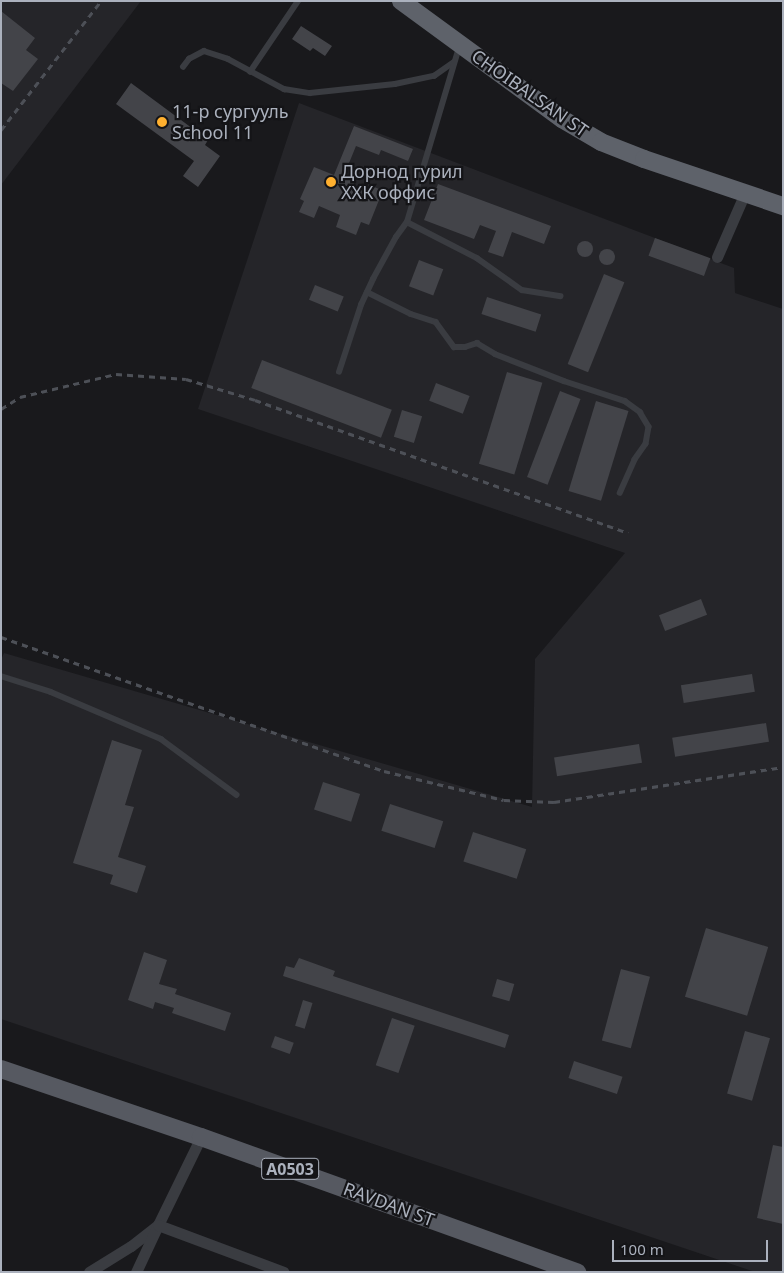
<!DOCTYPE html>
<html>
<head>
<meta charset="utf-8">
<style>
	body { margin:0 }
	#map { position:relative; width:784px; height:1273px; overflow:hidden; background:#19191c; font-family:"Noto Sans",sans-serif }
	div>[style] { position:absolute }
	.built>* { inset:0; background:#252529 }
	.building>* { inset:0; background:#434449; transform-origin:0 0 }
	.round { border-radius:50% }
	.service>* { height:5.5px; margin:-2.75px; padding:0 2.75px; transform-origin:2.75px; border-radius:2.75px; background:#3a3c41 }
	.minor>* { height:11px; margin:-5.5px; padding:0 5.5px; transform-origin:5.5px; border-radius:5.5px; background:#3a3c41 }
	.primary>* { height:18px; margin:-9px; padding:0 9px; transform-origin:9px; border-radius:9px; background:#565961 }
	.trunk>* { height:18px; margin:-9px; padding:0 9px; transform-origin:9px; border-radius:9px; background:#5e626a }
	.rail>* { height:3px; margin-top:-1.5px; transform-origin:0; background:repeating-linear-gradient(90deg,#4d5057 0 6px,transparent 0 11px) }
	.dots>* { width:14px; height:14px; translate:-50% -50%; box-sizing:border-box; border:2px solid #141417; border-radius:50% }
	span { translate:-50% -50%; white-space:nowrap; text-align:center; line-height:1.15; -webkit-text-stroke:4.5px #141417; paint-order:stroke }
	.shield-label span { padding:1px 4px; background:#141417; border:1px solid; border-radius:4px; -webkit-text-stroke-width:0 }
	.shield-label { font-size:16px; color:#abb1bd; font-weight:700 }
	.street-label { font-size:18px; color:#abb1bd }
	.poi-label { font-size:18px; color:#abb1bd }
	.left { translate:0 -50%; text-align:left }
	.frame { position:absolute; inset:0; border:2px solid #abb1bd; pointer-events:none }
	.scale { position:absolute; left:612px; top:1240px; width:156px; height:22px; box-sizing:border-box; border:2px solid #abb1bd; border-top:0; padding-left:6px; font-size:15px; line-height:18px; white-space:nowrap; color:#abb1bd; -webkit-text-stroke:4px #141417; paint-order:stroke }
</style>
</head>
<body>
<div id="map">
	<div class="built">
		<i style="clip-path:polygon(1px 1px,141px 1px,1px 185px)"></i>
		<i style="clip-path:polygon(299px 103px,734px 268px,735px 293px,783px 309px,783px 1272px,755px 1272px,1px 1019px,1px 660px,4px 653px,532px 807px,535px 659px,625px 553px,198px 409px)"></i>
	</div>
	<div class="building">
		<i style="clip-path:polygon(1px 11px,35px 38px,26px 50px,38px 59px,13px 91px,1px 83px)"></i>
		<i style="clip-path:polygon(301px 26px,332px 46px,325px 56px,313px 48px,310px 51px,292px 39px)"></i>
		<i style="clip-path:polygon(131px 83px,208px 140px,205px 145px,220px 156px,198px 187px,183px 176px,194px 161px,116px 104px)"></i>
		<i style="clip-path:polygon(354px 126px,413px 149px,408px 161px,381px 150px,379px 155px,356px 146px,345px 173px,356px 177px,353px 186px,369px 193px,372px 186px,379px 189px,377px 193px,381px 195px,369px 225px,361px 222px,356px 235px,336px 227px,340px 215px,319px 206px,314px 218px,299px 212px,304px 201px,300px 199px,314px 167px,334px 175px)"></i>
		<i style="clip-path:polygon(438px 184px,551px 226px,544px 244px,512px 232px,503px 257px,488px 252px,496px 231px,480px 225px,474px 239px,424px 220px)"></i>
		<i style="left:655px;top:238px;width:59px;height:19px;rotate:20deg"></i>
		<i class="round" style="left:577px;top:241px;width:16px;height:16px"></i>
		<i class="round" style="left:599px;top:249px;width:16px;height:16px"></i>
		<i style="left:419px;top:260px;width:26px;height:28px;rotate:21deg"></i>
		<i style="left:604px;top:274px;width:22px;height:97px;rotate:22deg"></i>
		<i style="left:315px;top:285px;width:31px;height:16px;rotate:22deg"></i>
		<i style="left:487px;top:297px;width:57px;height:18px;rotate:18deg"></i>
		<i style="left:262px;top:360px;width:139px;height:30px;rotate:21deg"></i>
		<i style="left:507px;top:372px;width:37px;height:96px;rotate:17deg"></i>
		<i style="left:436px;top:383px;width:36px;height:19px;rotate:21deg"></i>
		<i style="left:560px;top:391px;width:22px;height:92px;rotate:21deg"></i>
		<i style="left:596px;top:401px;width:34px;height:94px;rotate:17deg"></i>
		<i style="left:402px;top:410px;width:21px;height:28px;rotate:17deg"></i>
		<i style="left:701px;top:599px;width:17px;height:45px;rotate:69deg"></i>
		<i style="left:752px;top:674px;width:18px;height:72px;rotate:81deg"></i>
		<i style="left:766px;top:723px;width:19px;height:95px;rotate:81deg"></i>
		<i style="clip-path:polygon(112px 740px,142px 750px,125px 805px,134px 807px,118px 857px,146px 866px,137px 893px,110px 884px,113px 875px,73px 863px)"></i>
		<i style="left:639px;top:744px;width:19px;height:86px;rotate:81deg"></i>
		<i style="left:323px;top:782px;width:39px;height:29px;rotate:18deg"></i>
		<i style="left:390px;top:804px;width:56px;height:28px;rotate:18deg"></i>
		<i style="left:473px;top:832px;width:56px;height:31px;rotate:18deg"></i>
		<i style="left:706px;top:928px;width:65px;height:72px;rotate:17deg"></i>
		<i style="clip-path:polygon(144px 952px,167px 960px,159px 984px,177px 989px,175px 994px,231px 1013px,225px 1031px,172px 1013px,174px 1008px,155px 1002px,153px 1009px,128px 1000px)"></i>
		<i style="clip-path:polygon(299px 958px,335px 971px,333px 976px,509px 1035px,505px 1048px,283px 976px,286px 966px,294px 968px)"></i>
		<i style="left:621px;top:969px;width:30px;height:74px;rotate:15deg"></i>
		<i style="left:497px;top:979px;width:18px;height:18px;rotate:16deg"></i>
		<i style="left:303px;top:1000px;width:10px;height:27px;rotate:17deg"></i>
		<i style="left:392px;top:1018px;width:24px;height:50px;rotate:19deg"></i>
		<i style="left:745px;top:1031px;width:26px;height:65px;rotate:16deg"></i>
		<i style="left:275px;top:1036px;width:20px;height:12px;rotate:20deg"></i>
		<i style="left:574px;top:1061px;width:51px;height:18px;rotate:18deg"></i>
		<i style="clip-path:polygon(773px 1145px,783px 1147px,783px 1224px,757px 1218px)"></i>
	</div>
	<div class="service">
		<i style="left:183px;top:67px;width:10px;rotate:-53deg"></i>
		<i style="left:189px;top:59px;width:17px;rotate:-28deg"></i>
		<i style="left:204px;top:51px;width:25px;rotate:18deg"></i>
		<i style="left:228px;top:59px;width:64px;rotate:28.2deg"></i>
		<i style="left:284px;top:89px;width:26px;rotate:9deg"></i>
		<i style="left:310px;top:93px;width:85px;rotate:-6deg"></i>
		<i style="left:395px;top:84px;width:40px;rotate:-12deg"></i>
		<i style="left:434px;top:76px;width:24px;rotate:-35deg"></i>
		<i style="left:250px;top:72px;width:86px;rotate:-55.9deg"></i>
		<i style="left:407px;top:222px;width:79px;rotate:27.2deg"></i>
		<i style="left:477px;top:258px;width:55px;rotate:35.4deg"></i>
		<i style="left:522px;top:290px;width:39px;rotate:9deg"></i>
		<i style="left:367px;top:292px;width:49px;rotate:26.6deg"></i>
		<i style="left:411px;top:314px;width:26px;rotate:18deg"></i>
		<i style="left:436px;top:322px;width:31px;rotate:54deg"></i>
		<i style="left:454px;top:347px;width:11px"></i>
		<i style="left:465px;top:347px;width:13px;rotate:-18deg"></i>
		<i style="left:477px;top:343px;width:21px;rotate:31deg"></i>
		<i style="left:495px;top:354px;width:74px;rotate:21.4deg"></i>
		<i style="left:564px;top:381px;width:64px;rotate:18.2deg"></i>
		<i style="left:625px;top:401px;width:19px;rotate:36deg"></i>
		<i style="left:640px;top:412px;width:17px;rotate:59deg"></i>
		<i style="left:649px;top:427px;width:17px;rotate:100deg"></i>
		<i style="left:646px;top:444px;width:19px;rotate:125deg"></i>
		<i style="left:635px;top:460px;width:36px;rotate:114deg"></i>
		<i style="left:339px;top:372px;width:71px;rotate:-71.8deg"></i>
		<i style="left:361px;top:305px;width:29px;rotate:-65deg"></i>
		<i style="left:373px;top:279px;width:48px;rotate:-61.3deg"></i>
		<i style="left:396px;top:237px;width:19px;rotate:-54deg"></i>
		<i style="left:407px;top:222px;width:182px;rotate:-73.4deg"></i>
		<i style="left:1px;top:676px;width:52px;rotate:17.7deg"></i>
		<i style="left:51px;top:692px;width:120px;rotate:23.1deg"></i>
		<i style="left:161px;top:739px;width:94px;rotate:36.4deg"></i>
	</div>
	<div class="minor">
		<i style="left:717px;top:257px;width:70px;rotate:-66.4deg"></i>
		<i style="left:89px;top:1272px;width:49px;rotate:-31.8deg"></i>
		<i style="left:131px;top:1246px;width:34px;rotate:-38deg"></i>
		<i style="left:158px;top:1225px;width:98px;rotate:-64deg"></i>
		<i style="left:136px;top:1272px;width:52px;rotate:-64.9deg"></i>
		<i style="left:158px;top:1225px;width:134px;rotate:20.5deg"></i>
	</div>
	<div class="primary">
		<i style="left:1px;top:1069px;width:211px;rotate:18.8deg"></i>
		<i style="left:201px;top:1137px;width:400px;rotate:19.8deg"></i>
	</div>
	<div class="trunk">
		<i style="left:401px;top:1px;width:200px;rotate:36.2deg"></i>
		<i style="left:562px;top:119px;width:45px;rotate:30.5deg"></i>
		<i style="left:601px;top:142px;width:46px;rotate:21.6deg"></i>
		<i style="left:644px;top:159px;width:147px;rotate:18.7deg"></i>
	</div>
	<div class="rail">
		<i style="left:1px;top:130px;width:163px;rotate:-52.2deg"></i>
		<i style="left:1px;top:409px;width:22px;rotate:-32deg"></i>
		<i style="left:20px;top:397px;width:99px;rotate:-13.5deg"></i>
		<i style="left:116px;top:374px;width:70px;rotate:4.1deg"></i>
		<i style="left:186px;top:379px;width:72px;rotate:16.9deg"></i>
		<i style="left:255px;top:400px;width:396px;rotate:19.6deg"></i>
		<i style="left:1px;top:637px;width:406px;rotate:19.3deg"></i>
		<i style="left:384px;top:771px;width:123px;rotate:13.6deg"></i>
		<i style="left:504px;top:800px;width:50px;rotate:2.3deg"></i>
		<i style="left:554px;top:802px;width:232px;rotate:-8.7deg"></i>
	</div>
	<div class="dots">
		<i style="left:162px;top:122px;background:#ffb02f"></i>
		<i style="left:331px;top:182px;background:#ffb02f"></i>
	</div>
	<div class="shield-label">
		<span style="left:290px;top:1169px">A0503</span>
	</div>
	<div class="street-label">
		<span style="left:530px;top:93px;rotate:35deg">CHOIBALSAN ST</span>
		<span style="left:389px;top:1204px;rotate:20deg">RAVDAN ST</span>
	</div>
	<div class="poi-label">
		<span class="left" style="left:172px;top:122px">11-р сургууль<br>School 11</span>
		<span class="left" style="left:341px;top:182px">Дорнод гурил<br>ХХК оффис</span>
	</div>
	<div class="frame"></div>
	<div class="scale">100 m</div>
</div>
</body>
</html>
